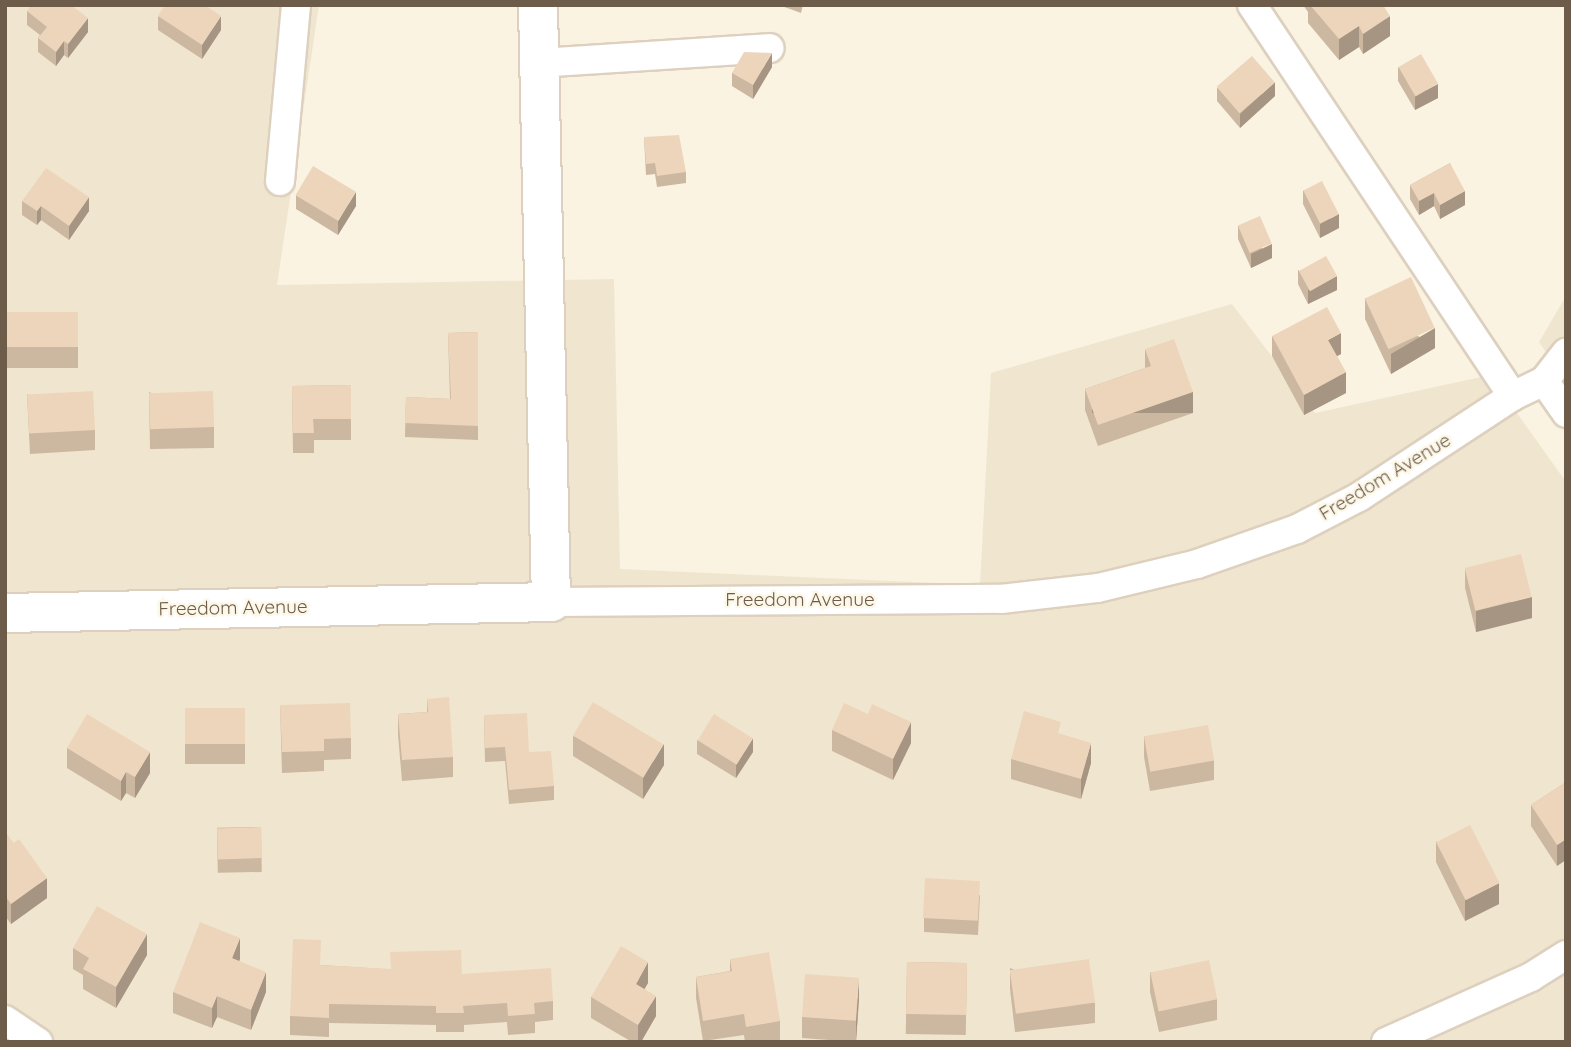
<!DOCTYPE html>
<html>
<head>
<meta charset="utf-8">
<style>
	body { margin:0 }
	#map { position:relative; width:1571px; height:1047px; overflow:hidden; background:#faf3e1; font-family:Quicksand,sans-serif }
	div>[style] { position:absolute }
	.residential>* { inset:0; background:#f0e6d0 }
	.roads { filter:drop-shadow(2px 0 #ddd0be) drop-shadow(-2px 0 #ddd0be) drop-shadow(0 2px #ddd0be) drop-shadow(0 -2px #ddd0be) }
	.minor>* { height:28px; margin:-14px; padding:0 14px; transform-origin:14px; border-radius:14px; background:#fff }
	.secondary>* { height:38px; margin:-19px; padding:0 19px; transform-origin:19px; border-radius:19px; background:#fff }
	.wall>* { inset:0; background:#ccb7a1; transform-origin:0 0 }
	.shaded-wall>* { inset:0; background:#a69583; transform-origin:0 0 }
	.building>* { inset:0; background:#edd5bb; transform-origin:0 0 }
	span { translate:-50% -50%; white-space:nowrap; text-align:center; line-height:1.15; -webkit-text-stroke:5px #fdf7e7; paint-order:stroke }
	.street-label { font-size:19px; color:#6e5c4b }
	.frame { position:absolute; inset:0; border:7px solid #6e5c4b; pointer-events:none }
</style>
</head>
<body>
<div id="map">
	<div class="residential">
		<i style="clip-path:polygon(5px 5px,319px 5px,277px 285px,614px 279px,620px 569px,980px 585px,991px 373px,1232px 304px,1315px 413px,1490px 375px,1566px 482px,1566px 1042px,5px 1042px)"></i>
		<i style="clip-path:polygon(1566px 296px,1566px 381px,1539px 342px)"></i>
	</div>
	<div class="roads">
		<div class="minor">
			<i style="left:1252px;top:5px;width:470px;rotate:56.3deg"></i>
			<i style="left:539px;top:63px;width:231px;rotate:-3.7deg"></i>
			<i style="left:280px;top:181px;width:177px;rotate:-84.8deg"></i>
			<i style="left:1544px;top:381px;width:39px;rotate:55deg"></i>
			<i style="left:551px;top:602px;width:450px;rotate:-0.4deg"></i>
			<i style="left:1001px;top:599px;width:98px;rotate:-6.5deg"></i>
			<i style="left:1098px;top:588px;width:102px;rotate:-13.6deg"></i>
			<i style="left:1197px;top:564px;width:106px;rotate:-19.3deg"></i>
			<i style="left:1297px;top:529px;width:70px;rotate:-27.3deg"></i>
			<i style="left:1359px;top:497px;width:184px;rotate:-33.3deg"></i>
			<i style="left:1513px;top:396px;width:34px;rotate:-26deg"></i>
			<i style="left:1544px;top:381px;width:36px;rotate:-52deg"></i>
			<i style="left:5px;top:1020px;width:40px;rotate:34deg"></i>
			<i style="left:1386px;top:1042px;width:159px;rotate:-24.1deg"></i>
			<i style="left:1531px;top:977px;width:41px;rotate:-32.2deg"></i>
		</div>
		<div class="secondary">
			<i style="left:5px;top:613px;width:546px;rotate:-1.15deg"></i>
			<i style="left:551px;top:602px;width:597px;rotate:-91.25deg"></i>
		</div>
	</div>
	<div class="wall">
		<i style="clip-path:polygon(779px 5px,803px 5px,801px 13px)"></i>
		<i style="clip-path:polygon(1303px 5px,1383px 5px,1390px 36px,1363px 54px,1359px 47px,1339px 60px,1308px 23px,1308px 12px)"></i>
		<i style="clip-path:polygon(27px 11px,88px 32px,68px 58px,64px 55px,56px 66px,38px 52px,38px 38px,40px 35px,27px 25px)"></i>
		<i style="clip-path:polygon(158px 16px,221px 30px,202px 59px,158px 30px)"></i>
		<i style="clip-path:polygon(772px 67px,753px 99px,732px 86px,732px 73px)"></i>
		<i style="clip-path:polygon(1398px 67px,1438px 98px,1415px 110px,1398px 81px)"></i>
		<i style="clip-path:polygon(1217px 88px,1275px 96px,1240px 128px,1217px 101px)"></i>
		<i style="clip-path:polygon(644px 137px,686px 172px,686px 183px,657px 187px,655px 174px,646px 175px)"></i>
		<i style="clip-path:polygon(1450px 163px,1465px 205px,1440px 219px,1434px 206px,1419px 215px,1410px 199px,1410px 185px)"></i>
		<i style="clip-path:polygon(1303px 190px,1339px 228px,1320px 238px,1303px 204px)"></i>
		<i style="clip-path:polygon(296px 195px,356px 206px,338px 235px,296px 209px)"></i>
		<i style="clip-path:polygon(22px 201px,89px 211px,69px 240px,41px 220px,37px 225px,22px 215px)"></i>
		<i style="clip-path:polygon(1238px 225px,1272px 258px,1251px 268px,1238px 239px)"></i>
		<i style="clip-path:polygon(1298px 270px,1337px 290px,1308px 304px,1298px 284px)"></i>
		<i style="clip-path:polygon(1365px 298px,1435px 348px,1391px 374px,1365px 319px)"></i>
		<i style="left:5px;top:312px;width:73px;height:56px"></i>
		<i style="clip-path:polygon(478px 332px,478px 440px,405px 437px,406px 397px,450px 399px,448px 333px)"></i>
		<i style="clip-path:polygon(1272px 336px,1341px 354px,1337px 356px,1346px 393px,1304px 415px,1272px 356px)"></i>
		<i style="clip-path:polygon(1145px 349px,1193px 413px,1098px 446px,1085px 410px,1085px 389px,1145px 368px)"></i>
		<i style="clip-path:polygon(351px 385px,351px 440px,314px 440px,314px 453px,293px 453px,292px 386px)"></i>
		<i style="clip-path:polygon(149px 392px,214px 427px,214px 448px,150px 449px)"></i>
		<i style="clip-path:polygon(27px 394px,95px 430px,95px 450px,30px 454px)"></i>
		<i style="clip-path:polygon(1465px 568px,1532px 618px,1476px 632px,1465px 588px)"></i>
		<i style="clip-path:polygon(427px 699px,453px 757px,453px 777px,402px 781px,398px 735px,398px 714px,427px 712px)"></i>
		<i style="clip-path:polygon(280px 705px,351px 738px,351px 759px,324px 760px,324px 771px,282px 773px)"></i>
		<i style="left:185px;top:708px;width:60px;height:56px"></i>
		<i style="clip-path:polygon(484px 715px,529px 752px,554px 786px,554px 800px,509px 804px,505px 761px,485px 762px)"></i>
		<i style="clip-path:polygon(832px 730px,911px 743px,893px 780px,832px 751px)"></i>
		<i style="clip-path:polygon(1061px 734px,1091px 763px,1081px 799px,1011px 779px,1011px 759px)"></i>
		<i style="clip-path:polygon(573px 736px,664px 765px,643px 799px,573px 756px)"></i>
		<i style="clip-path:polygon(1144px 736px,1214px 760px,1214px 780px,1150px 791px,1144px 757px)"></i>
		<i style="clip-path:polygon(697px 740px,753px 752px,736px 778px,697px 754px)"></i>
		<i style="clip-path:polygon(67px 748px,150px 773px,135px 798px,126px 793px,121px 801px,67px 768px)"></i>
		<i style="clip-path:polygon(1566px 782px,1557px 866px,1531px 826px,1531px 805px)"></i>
		<i style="left:261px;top:827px;width:45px;height:44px;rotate:89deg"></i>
		<i style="clip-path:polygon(5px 832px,47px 898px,11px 924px,5px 916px)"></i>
		<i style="clip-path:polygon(1436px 841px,1499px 904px,1465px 921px,1436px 862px)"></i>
		<i style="clip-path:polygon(980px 895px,978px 935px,924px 932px,924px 918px)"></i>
		<i style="clip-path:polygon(73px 948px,147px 955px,116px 1008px,83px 989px,83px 975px,73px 969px)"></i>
		<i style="clip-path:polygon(240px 959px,239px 961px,266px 992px,251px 1030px,217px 1017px,212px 1028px,173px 1013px,173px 992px)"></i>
		<i style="clip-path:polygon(730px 959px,780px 1021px,780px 1041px,745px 1042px,744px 1035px,703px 1041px,696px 998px,696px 977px,730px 971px)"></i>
		<i style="left:907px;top:962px;width:60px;height:72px;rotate:1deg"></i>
		<i style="clip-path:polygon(321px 965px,462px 974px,553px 1001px,553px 1020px,535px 1022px,535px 1033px,508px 1035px,507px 1022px,464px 1025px,464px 1032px,436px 1032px,436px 1025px,329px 1023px,329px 1037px,290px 1035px,290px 1016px)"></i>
		<i style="clip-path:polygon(1010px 968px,1095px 1003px,1095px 1023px,1015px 1032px,1010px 989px)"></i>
		<i style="clip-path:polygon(1150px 972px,1217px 999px,1217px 1020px,1159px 1032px,1150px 992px)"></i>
		<i style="clip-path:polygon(648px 983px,644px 989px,656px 1016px,641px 1042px,632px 1042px,591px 1018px,591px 997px)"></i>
		<i style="clip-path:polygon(859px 998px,856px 1042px,802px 1038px,802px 1017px)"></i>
	</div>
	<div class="shaded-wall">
		<i style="clip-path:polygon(221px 16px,221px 30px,202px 59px,202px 45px)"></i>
		<i style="clip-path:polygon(1390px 16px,1390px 36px,1363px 54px,1363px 34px)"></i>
		<i style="clip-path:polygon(88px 18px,88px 32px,68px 58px,68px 44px)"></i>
		<i style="clip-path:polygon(1359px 26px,1359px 47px,1339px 60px,1339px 39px)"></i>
		<i style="clip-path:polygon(64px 41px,64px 55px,56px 66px,56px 52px)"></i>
		<i style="clip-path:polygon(772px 53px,772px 67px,753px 99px,753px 85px)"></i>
		<i style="clip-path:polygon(1275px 82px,1275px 96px,1240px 128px,1240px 114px)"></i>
		<i style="clip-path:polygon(1438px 84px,1438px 98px,1415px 110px,1415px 96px)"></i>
		<i style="clip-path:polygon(1465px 191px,1465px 205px,1440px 219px,1440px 205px)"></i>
		<i style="clip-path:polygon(356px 192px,356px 206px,338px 235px,338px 221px)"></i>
		<i style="clip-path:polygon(1434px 193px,1434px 206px,1419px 215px,1419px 201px)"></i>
		<i style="clip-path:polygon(89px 197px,89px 211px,69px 240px,69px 226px)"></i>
		<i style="clip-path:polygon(41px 206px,41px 220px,37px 225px,37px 211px)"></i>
		<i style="clip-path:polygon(1339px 214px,1339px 228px,1320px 238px,1320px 224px)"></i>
		<i style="clip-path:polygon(1272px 244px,1272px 258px,1251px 268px,1251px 254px)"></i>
		<i style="clip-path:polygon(1337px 276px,1337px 290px,1308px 304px,1308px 290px)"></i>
		<i style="clip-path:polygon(1435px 328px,1435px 348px,1391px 374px,1391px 354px)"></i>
		<i style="clip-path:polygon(1341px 333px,1341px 354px,1328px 361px,1328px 340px)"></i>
		<i style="clip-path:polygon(1346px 372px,1346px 393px,1304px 415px,1304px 395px)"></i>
		<i style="left:1193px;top:392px;width:21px;height:101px;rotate:90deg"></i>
		<i style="clip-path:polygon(1532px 597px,1532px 618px,1476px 632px,1476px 611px)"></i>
		<i style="clip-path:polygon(911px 722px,911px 743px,893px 780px,893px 759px)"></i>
		<i style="clip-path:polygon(753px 738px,753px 752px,736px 778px,736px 765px)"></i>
		<i style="clip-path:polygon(1091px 743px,1091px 763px,1081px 799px,1081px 779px)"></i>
		<i style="clip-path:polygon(664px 744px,664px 765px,643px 799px,643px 778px)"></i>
		<i style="clip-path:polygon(150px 752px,150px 773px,135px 798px,135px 777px)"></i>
		<i style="clip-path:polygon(126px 772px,126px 793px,121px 801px,121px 781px)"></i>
		<i style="clip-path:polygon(1566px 839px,1566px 860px,1557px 866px,1557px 845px)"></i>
		<i style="clip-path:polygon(47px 878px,47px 898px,11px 924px,11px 904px)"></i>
		<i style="clip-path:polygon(1499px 883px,1499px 904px,1465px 921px,1465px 900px)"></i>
		<i style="clip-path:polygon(147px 934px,147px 955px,116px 1008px,116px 987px)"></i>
		<i style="clip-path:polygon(240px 938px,240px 959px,232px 979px,232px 958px)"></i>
		<i style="clip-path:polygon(648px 962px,648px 983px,636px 1004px,636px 984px)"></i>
		<i style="clip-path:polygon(266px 972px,266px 992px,251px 1030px,251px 1010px)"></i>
		<i style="clip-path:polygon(859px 978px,859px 998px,856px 1042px,856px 1021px)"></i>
		<i style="clip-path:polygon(217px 996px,217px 1017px,212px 1028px,212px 1008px)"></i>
		<i style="clip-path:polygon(656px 996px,656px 1016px,641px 1042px,638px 1042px,638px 1025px)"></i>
	</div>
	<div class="building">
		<i style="clip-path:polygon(31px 5px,71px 5px,88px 18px,68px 44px,64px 41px,56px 52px,38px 38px,47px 27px,27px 11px)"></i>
		<i style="clip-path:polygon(165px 5px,205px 5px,221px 16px,202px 45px,158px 16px)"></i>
		<i style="clip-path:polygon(1310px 5px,1383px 5px,1390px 16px,1363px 34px,1359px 26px,1339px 39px)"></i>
		<i style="clip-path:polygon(744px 52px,772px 53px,753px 85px,732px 73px)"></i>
		<i style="left:1421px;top:54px;width:34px;height:26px;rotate:60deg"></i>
		<i style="left:1252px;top:56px;width:35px;height:47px;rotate:49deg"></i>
		<i style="clip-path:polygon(679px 135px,686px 172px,657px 176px,655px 163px,646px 164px,644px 137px)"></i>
		<i style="clip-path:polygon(1450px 163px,1465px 191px,1440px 205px,1434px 193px,1419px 201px,1410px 185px)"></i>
		<i style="left:313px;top:166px;width:50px;height:34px;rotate:31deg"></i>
		<i style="clip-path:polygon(46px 168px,89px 197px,69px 226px,41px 206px,37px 211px,22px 201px)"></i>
		<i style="left:1322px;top:181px;width:37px;height:21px;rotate:63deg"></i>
		<i style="left:1260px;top:216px;width:30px;height:24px;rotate:67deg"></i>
		<i style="left:1326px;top:256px;width:23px;height:31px;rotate:61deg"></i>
		<i style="left:1411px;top:277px;width:56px;height:51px;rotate:65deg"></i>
		<i style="clip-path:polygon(1327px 307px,1341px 333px,1328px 340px,1346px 372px,1304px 395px,1272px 336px)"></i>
		<i style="left:5px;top:312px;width:73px;height:35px"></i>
		<i style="clip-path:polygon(478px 332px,478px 426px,405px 423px,406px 397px,451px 399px,448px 333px)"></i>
		<i style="clip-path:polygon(1174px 339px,1193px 392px,1098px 425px,1085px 389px,1151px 366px,1145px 349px)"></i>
		<i style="clip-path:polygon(351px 385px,351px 419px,313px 419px,314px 433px,293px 433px,292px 386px)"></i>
		<i style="left:93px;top:391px;width:39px;height:66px;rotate:87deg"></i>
		<i style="left:213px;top:391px;width:36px;height:64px;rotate:88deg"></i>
		<i style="left:1521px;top:554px;width:44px;height:58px;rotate:76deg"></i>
		<i style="clip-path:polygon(449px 697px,453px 757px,402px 760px,398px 714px,428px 712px,427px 699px)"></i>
		<i style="left:593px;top:702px;width:82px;height:39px;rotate:31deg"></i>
		<i style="clip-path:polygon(350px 703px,351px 738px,324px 739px,324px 751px,282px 752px,280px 705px)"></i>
		<i style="clip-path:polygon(844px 703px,868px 714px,872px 704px,911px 722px,893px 759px,832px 730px)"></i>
		<i style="left:185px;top:708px;width:60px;height:36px"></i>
		<i style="clip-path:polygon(1024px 711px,1061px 722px,1058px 733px,1091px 743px,1081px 779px,1011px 759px)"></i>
		<i style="clip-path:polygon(527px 713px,529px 752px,551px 751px,554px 786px,509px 790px,505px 747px,485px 748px,484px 715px)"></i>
		<i style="clip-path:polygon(87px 714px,150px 752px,135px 777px,126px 772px,121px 781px,67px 748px)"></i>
		<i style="left:714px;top:714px;width:46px;height:31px;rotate:32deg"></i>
		<i style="left:1208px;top:725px;width:36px;height:65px;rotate:80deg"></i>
		<i style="clip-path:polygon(1566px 782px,1566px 839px,1557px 845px,1531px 805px)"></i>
		<i style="left:1470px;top:825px;width:65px;height:38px;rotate:63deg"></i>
		<i style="left:261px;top:827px;width:31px;height:44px;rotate:88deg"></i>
		<i style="clip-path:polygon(5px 832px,14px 843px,19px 839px,47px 878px,11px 904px,5px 896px)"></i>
		<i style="left:925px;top:878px;width:55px;height:40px;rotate:3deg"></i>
		<i style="clip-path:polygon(97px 906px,147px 934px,116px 987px,83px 969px,89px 958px,73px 948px)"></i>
		<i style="clip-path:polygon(200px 922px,240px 938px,232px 958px,266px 972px,251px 1010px,217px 996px,212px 1008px,173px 992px)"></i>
		<i style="clip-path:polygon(293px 939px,321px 940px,320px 965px,391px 969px,390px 952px,461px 950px,462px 974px,551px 968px,553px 1001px,534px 1003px,535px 1014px,508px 1016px,507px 1003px,463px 1006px,464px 1013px,436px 1013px,436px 1006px,329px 1004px,329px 1018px,290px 1016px)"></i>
		<i style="clip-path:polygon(621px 946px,648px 962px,636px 984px,656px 996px,638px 1025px,591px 997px)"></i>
		<i style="clip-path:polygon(769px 952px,780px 1021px,746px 1027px,744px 1014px,703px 1021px,696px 977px,732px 971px,730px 959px)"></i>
		<i style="left:1089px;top:959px;width:44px;height:80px;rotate:82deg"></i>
		<i style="left:1209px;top:960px;width:40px;height:60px;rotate:78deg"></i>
		<i style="left:907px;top:962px;width:60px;height:52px;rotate:1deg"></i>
		<i style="left:805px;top:974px;width:54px;height:43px;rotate:4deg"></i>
	</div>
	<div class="street-label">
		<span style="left:1385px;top:477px;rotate:-31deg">Freedom Avenue</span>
		<span style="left:800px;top:600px">Freedom Avenue</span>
		<span style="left:233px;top:608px;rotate:-1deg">Freedom Avenue</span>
	</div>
	<div class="frame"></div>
</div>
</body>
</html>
